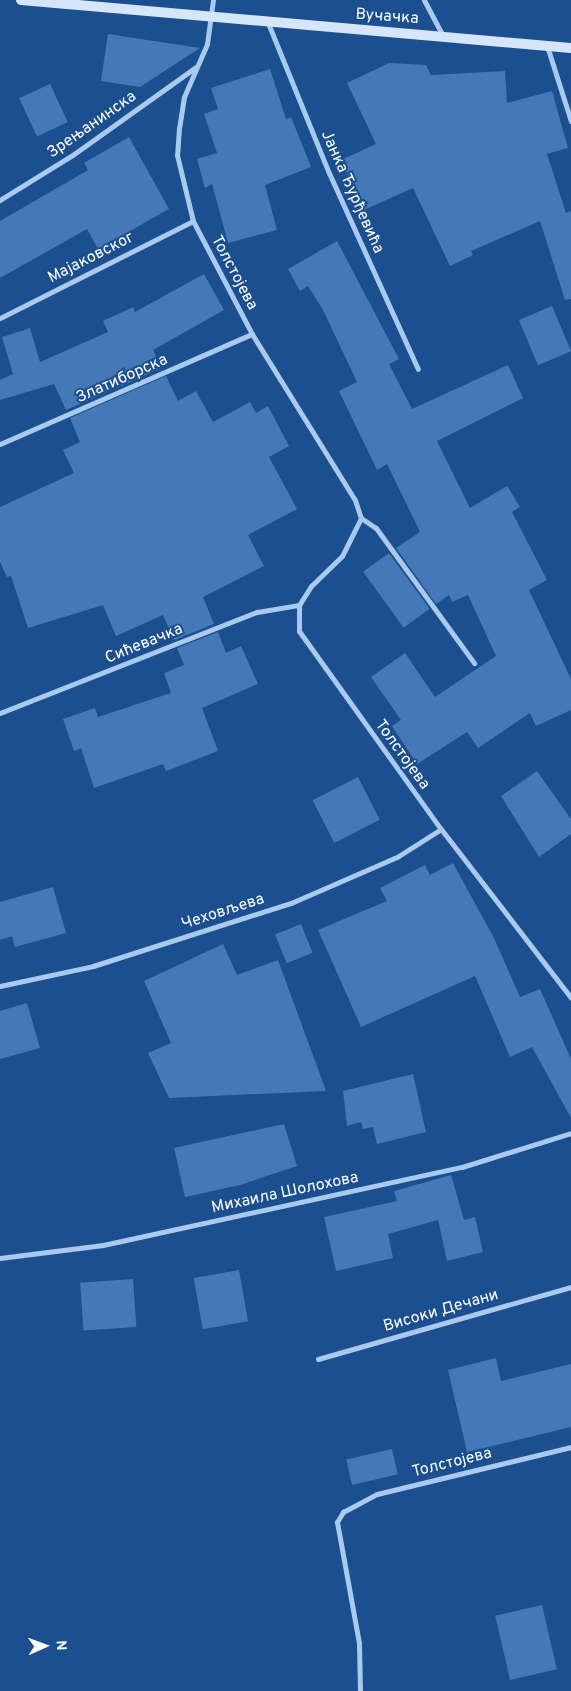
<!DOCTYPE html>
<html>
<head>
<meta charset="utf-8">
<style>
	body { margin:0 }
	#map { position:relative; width:571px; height:1691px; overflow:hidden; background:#1b4f8f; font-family:Overpass,sans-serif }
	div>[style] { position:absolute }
	.building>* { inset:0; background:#4478b7; transform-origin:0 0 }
	.street>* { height:5px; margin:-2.5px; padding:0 2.5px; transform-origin:2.5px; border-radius:2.5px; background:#a9c9ee }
	.secondary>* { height:10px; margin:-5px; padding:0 5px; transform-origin:5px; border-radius:5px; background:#d6e6fa }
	span { translate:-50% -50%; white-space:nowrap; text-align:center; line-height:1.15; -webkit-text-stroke:4px #1b4f8f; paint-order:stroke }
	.street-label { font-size:16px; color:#fff }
	.north { position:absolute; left:20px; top:1621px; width:50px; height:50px; -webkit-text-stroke:4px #1b4f8f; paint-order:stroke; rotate:88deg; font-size:14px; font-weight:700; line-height:20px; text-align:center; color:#fff }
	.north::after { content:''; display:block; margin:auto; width:18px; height:22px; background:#fff; clip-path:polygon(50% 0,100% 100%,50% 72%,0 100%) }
</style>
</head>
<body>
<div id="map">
	<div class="building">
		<i style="clip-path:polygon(108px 34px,200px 48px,140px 87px,101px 81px)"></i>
		<i style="clip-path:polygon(389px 63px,426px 65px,431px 75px,505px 71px,507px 103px,552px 91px,568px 148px,547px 154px,566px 213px,571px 211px,571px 299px,565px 300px,540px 221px,471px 251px,473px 255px,450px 266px,413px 188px,364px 210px,341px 160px,376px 144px,347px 83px)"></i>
		<i style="clip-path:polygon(270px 69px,286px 119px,291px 117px,311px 167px,265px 185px,277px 230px,228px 243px,212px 184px,205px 188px,197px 159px,217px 153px,204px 114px,218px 109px,211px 88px)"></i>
		<i style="left:50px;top:84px;width:42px;height:34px;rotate:65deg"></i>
		<i style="clip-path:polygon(129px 137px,169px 209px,98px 249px,87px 229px,0 278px,0 221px,88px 170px,84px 163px)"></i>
		<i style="clip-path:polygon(337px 241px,399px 359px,389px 364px,412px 409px,508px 365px,523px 398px,437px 441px,470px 508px,507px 486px,520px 507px,512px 512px,547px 580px,529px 590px,571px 679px,571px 710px,536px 726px,530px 713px,478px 748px,467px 732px,417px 764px,392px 726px,401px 720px,371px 677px,405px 653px,435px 697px,496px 656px,468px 595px,452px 602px,449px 595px,436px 604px,396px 548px,420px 532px,387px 464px,377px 470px,339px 391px,357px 382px,323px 310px,308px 286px,300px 291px,288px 269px)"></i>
		<i style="clip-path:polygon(204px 274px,224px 310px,153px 350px,162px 368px,66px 410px,54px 384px,0 400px,0 380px,13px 374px,2px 337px,30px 328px,40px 362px,108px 332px,103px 321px,133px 307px,135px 312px)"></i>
		<i style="left:552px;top:306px;width:49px;height:36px;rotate:67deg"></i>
		<i style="clip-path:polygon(166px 376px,178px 401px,196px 391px,213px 422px,250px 402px,256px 413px,268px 406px,289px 446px,269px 457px,297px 509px,248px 535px,264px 566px,203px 597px,214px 624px,174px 640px,163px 615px,116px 636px,103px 605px,28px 628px,11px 576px,7px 577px,0 562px,0 507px,74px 473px,63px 450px,80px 442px,70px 418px)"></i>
		<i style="left:389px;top:553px;width:69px;height:32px;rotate:54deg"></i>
		<i style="clip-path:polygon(218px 632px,226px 653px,241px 646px,258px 684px,202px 708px,218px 751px,166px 771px,163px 764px,94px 788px,81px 748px,74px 751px,63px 719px,95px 708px,98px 717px,171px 693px,164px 673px,184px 665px,177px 648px)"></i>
		<i style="clip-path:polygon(537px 771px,571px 819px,571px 834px,539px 857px,501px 796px)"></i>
		<i style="left:358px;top:777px;width:48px;height:51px;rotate:63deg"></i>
		<i style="clip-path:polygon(453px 863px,494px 938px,520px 997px,540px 989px,571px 1059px,571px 1118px,532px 1047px,510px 1057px,475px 976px,361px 1027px,318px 930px,387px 901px,380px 888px,425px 865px,430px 875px)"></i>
		<i style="clip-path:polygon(53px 887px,66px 933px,15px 947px,12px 936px,0 940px,0 902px)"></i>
		<i style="left:301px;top:924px;width:31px;height:28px;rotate:68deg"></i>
		<i style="clip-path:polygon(223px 944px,237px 975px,278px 960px,326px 1091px,169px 1098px,148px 1053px,171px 1043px,144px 981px)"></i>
		<i style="clip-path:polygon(27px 1003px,40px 1048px,0 1059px,0 1011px)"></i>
		<i style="clip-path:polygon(413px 1074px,426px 1132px,377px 1144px,373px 1127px,363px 1129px,361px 1122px,347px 1126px,343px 1091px)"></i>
		<i style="clip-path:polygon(284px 1124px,297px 1166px,240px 1185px,185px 1197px,174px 1148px)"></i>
		<i style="clip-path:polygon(451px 1175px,464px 1220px,475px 1217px,483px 1252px,447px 1261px,438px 1220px,388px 1234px,393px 1258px,336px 1271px,324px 1217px,397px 1201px,394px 1191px)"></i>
		<i style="left:239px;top:1270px;width:52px;height:46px;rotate:80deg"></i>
		<i style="left:133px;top:1279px;width:48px;height:53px;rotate:86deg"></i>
		<i style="clip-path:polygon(496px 1358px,501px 1381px,571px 1364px,571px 1427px,467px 1452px,448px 1370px)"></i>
		<i style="left:392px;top:1449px;width:26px;height:47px;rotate:77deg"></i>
		<i style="left:542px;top:1605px;width:66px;height:48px;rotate:77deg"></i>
	</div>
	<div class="street">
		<i style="left:213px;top:0;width:44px;rotate:97.8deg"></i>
		<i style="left:207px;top:44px;width:58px;rotate:113.5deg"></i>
		<i style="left:184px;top:97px;width:31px;rotate:99deg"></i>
		<i style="left:179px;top:128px;width:27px;rotate:94deg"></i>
		<i style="left:177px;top:155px;width:68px;rotate:76.4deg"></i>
		<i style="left:193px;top:221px;width:127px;rotate:62.4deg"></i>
		<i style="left:252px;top:334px;width:195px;rotate:58.2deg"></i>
		<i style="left:355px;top:500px;width:19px;rotate:72deg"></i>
		<i style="left:361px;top:518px;width:42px;rotate:116.6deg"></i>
		<i style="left:342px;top:556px;width:43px;rotate:135.9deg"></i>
		<i style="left:311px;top:586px;width:22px;rotate:122deg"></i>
		<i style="left:299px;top:605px;width:26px;rotate:90deg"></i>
		<i style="left:299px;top:631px;width:244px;rotate:54.4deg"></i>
		<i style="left:441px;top:829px;width:213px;rotate:52.4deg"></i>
		<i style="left:424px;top:0;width:41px;rotate:62.2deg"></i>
		<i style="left:268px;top:23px;width:162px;rotate:67.9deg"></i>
		<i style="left:329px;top:173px;width:215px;rotate:65.6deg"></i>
		<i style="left:547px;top:46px;width:79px;rotate:72.3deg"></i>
		<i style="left:0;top:200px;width:87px;rotate:-31.9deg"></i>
		<i style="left:74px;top:154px;width:150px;rotate:-35.5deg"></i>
		<i style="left:0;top:318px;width:216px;rotate:-26.7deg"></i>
		<i style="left:0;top:444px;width:275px;rotate:-23.6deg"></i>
		<i style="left:361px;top:518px;width:18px;rotate:34deg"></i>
		<i style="left:376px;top:528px;width:167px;rotate:54deg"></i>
		<i style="left:0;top:713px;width:276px;rotate:-21.5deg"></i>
		<i style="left:257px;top:612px;width:43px;rotate:-9.5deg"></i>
		<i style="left:0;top:986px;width:95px;rotate:-12.1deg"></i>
		<i style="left:93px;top:966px;width:208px;rotate:-17.7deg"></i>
		<i style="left:291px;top:903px;width:116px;rotate:-23.5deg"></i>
		<i style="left:397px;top:857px;width:52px;rotate:-32.5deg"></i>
		<i style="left:0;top:1258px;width:104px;rotate:-7.2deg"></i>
		<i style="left:103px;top:1245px;width:367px;rotate:-12.3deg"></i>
		<i style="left:462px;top:1167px;width:114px;rotate:-17.3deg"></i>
		<i style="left:318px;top:1359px;width:263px;rotate:-15.9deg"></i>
		<i style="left:360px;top:1691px;width:48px;rotate:-91.2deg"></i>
		<i style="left:359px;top:1643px;width:123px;rotate:-100.3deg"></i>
		<i style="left:337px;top:1522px;width:12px;rotate:-59deg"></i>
		<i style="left:343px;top:1512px;width:38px;rotate:-28deg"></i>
		<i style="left:377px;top:1494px;width:200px;rotate:-13.6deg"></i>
	</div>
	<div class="secondary">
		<i style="left:21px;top:0;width:552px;rotate:4.99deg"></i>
	</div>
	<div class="street-label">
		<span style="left:387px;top:17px;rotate:4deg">Вучачка</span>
		<span style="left:92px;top:125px;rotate:-35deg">Зрењанинска</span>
		<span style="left:352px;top:192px;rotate:66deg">Јанка Ђурђевића</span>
		<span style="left:91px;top:258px;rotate:-27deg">Мајаковског</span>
		<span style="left:234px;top:273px;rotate:62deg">Толстојева</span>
		<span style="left:122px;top:379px;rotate:-24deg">Златиборска</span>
		<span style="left:144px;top:644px;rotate:-22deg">Сићевачка</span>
		<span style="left:402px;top:755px;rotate:54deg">Толстојева</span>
		<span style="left:223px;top:912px;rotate:-18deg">Чеховљева</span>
		<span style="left:285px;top:1193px;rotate:-12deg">Михаила Шолохова</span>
		<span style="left:441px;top:1311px;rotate:-16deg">Високи Дечани</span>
		<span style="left:452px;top:1463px;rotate:-14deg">Толстојева</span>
	</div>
	<div class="north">N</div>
</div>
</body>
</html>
